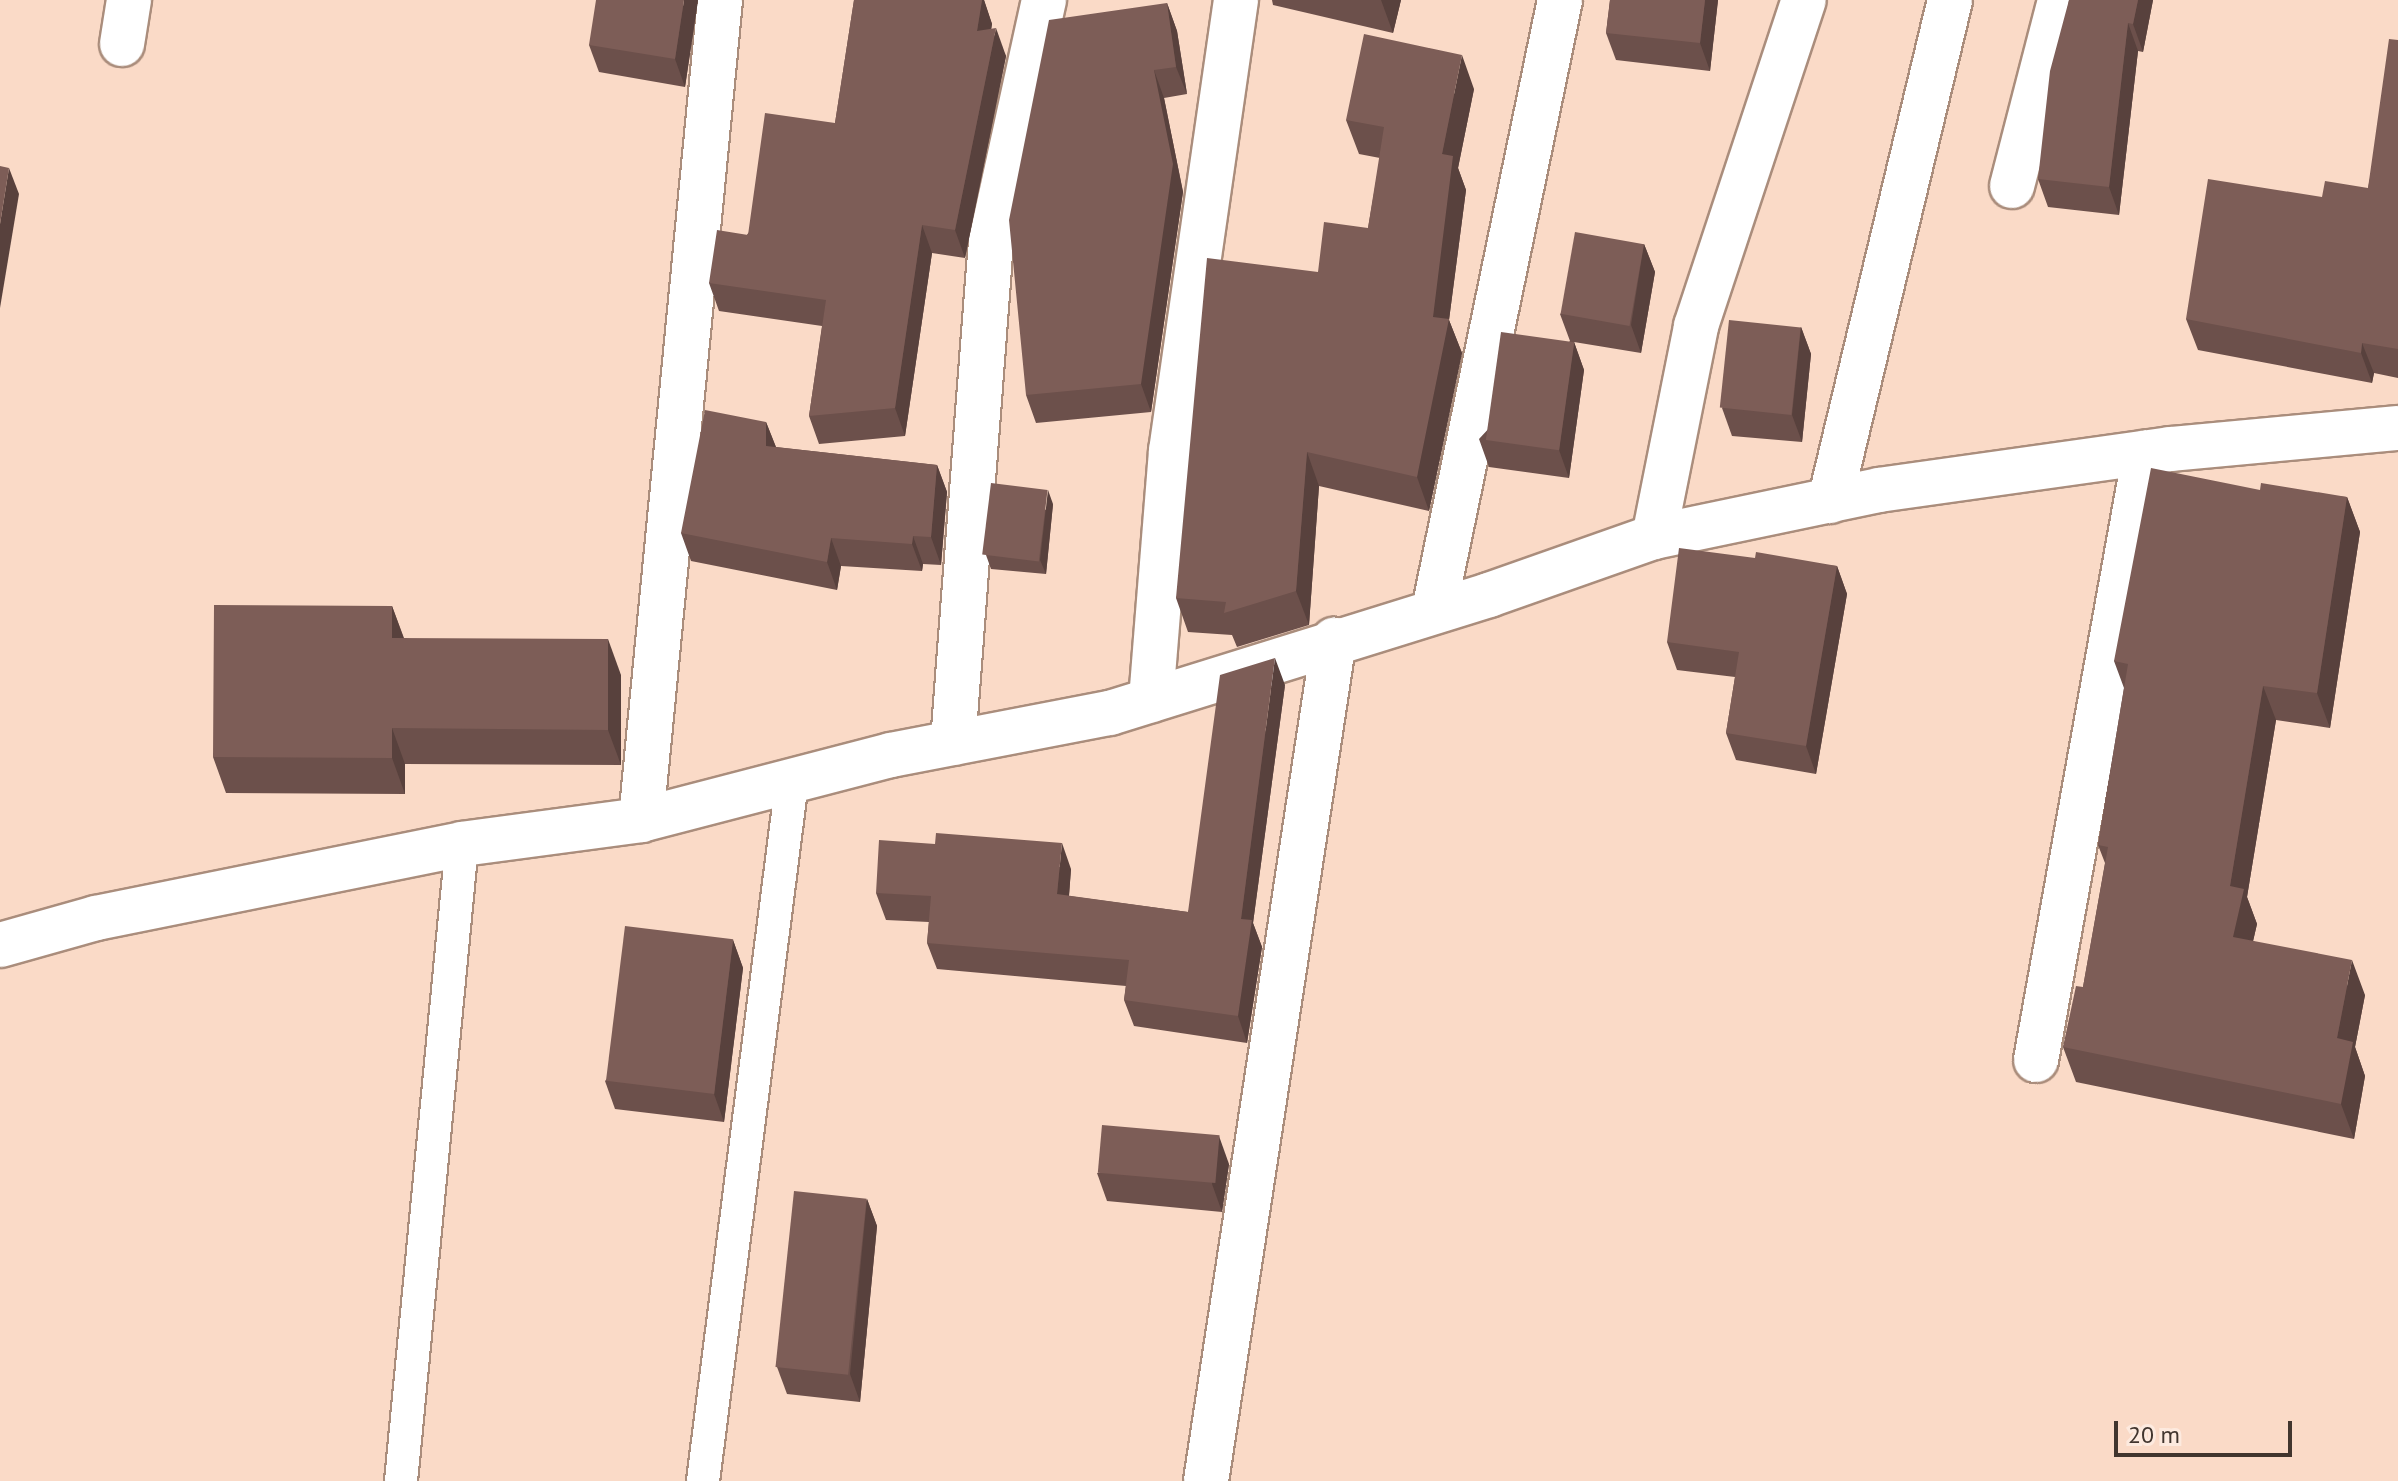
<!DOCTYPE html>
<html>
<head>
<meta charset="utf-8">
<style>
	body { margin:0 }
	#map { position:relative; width:2398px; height:1481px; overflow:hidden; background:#fadac7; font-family:"PT Sans",sans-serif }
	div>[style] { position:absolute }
	.roads { filter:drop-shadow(2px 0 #aa8d7c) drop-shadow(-2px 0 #aa8d7c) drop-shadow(0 2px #aa8d7c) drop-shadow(0 -2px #aa8d7c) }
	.service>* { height:32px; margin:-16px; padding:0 16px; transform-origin:16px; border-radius:16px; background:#fff }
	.minor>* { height:44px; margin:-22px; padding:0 22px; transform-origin:22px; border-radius:22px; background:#fff }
	.wall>* { inset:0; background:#6c504b }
	.shaded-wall>* { inset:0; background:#58413d }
	.building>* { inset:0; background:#7d5d57; transform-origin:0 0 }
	span { translate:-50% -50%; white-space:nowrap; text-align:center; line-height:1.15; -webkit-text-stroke:8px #fdeadf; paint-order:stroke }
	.scale { position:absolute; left:2114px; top:1421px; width:178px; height:36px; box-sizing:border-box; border:4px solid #41352e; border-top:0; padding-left:10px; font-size:24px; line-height:28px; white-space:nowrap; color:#41352e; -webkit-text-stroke:6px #fdeadf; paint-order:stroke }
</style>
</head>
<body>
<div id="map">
	<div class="roads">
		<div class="service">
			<i style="left:401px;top:1481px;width:640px;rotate:-84.53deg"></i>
			<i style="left:703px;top:1481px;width:706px;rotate:-82.75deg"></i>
		</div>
		<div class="minor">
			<i style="left:122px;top:44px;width:45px;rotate:-81deg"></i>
			<i style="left:2012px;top:186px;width:192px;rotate:-75.5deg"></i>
			<i style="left:1830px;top:501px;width:515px;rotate:-76.53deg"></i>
			<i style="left:1654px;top:537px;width:215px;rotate:-78.7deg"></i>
			<i style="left:1696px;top:326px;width:343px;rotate:-71.7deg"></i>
			<i style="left:1434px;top:610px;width:623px;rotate:-78.33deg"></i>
			<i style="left:1151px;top:700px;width:250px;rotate:-85.4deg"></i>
			<i style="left:1171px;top:451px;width:456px;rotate:-81.8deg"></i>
			<i style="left:953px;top:743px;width:503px;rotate:-85.67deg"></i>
			<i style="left:991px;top:241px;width:247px;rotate:-77.6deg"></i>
			<i style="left:641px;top:820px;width:824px;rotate:-84.5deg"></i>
			<i style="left:0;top:945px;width:100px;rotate:-15.7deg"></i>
			<i style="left:96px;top:918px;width:373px;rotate:-11.4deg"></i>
			<i style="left:462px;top:844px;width:181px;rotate:-7.6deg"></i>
			<i style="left:641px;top:820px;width:258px;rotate:-14.6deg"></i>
			<i style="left:891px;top:755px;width:223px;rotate:-10.9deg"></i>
			<i style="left:1110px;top:713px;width:397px;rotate:-17.3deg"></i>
			<i style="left:1489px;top:595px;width:175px;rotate:-19.4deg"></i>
			<i style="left:1654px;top:537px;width:230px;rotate:-11.8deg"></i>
			<i style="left:1879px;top:490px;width:294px;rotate:-8deg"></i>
			<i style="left:2170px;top:449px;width:229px;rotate:-5.3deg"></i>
			<i style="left:2036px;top:1060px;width:617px;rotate:-79.82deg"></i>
			<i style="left:1206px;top:1481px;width:851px;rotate:-81.35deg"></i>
		</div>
	</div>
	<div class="wall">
		<i style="clip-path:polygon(698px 0,685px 87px,599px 72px,589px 45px)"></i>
		<i style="clip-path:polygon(854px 0,984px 0,992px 24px,991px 29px,1006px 56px,965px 258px,932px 253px,905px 436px,819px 444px,809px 416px,822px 326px,719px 311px,709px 283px,835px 123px)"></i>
		<i style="clip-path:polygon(1272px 0,1401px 0,1393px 33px,1273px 5px)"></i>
		<i style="clip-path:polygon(1610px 0,1718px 0,1710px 71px,1616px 60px,1606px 33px)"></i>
		<i style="clip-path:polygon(2069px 0,2153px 0,2143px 52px,2138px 51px,2119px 215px,2048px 207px,2038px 179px)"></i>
		<i style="clip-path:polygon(1167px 3px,1177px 31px,1187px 94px,1164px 98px,1183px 192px,1151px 412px,1036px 423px,1026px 395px)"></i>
		<i style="clip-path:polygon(2398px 40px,2398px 378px,2374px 373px,2372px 383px,2198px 350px,2186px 319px,2322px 197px,2368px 188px)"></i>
		<i style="clip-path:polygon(1474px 89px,1458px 168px,1466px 190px,1449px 320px,1462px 353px,1429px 511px,1319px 486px,1309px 625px,1237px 647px,1232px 635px,1188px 632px,1176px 598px,1318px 272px,1368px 228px,1380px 158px,1359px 154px,1346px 120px)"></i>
		<i style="clip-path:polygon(1644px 244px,1655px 272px,1641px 353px,1574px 342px,1584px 370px,1569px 478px,1489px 467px,1479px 439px,1570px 341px,1560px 314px)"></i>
		<i style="clip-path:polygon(1801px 327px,1811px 354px,1802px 442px,1732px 436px,1722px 408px)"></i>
		<i style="clip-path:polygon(766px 422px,776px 447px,937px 465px,947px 492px,941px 565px,923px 564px,922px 571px,841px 566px,837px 590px,691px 561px,681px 533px)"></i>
		<i style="clip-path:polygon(2260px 490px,2347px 497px,2360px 532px,2330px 728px,2276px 720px,2247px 897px,2257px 924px,2253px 941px,2365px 995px,2355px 1047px,2365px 1076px,2354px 1139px,2076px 1082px,2063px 1047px,2083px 987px,2105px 863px,2098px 845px,2124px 688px,2114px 661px)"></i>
		<i style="clip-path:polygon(1053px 504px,1046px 574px,991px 569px,986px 555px)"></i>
		<i style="clip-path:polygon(1755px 558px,1837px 566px,1847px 594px,1816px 774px,1736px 760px,1726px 733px,1735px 677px,1677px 670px,1667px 642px)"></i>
		<i style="clip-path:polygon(392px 606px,404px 638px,621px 675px,621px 765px,405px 764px,405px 794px,226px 793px,213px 757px)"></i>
		<i style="clip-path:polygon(1285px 685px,1253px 923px,1262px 947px,1247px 1043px,1134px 1026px,1124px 1000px,1126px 986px,937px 969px,927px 943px,929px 922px,886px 920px,876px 893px,935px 844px,1071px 869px,1069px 896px,1188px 912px)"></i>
		<i style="clip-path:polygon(733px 940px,743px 968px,724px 1122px,615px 1109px,605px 1081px)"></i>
		<i style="clip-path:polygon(1229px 1164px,1222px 1212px,1107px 1201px,1097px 1173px)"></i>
		<i style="clip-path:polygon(867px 1199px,877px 1226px,860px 1402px,787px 1394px,777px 1367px)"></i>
	</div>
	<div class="shaded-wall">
		<i style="clip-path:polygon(684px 0,698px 0,685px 87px,675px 59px)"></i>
		<i style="clip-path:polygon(982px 0,984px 0,992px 24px,987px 58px,977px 31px)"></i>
		<i style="clip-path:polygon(1381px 0,1401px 0,1393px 33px)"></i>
		<i style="clip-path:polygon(1705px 0,1718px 0,1710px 71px,1700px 43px)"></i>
		<i style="clip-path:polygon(2138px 0,2153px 0,2143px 52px,2133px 24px)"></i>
		<i style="clip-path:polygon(1167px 3px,1177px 31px,1187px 94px,1176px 67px)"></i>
		<i style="clip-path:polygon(2128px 23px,2138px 51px,2119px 215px,2109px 187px)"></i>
		<i style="clip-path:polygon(996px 28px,1006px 56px,965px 258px,955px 230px)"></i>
		<i style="clip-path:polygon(1462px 55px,1474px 89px,1458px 168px,1466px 190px,1449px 320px,1462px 353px,1429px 511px,1417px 477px,1433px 317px,1442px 154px)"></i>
		<i style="clip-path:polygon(1154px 70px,1164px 98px,1183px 192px,1151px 412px,1141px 384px)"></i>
		<i style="clip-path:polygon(9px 168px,19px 194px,0 308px,0 224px)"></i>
		<i style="clip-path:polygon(922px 225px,932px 253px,905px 436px,895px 408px)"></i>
		<i style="clip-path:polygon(1644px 244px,1655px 272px,1641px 353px,1631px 325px)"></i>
		<i style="clip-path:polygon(1801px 327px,1811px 354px,1802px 442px,1792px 415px)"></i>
		<i style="clip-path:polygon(1574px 342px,1584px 370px,1569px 478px,1559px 450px)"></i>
		<i style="clip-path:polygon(2362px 343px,2374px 373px,2372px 383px,2361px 353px)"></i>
		<i style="clip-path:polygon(766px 422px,777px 450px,766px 446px)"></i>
		<i style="clip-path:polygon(1307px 452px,1319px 486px,1309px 625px,1296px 591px)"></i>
		<i style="clip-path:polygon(937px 465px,947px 492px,941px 565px,931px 537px)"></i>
		<i style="clip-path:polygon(1048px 490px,1053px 504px,1046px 574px,1040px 560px)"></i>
		<i style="clip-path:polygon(2347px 497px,2360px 532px,2330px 728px,2317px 693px)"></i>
		<i style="clip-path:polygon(913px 536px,923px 564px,922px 571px,912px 544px)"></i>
		<i style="clip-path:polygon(831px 538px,841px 566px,837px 590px,827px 562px)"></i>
		<i style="clip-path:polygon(1837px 566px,1847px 594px,1816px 774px,1806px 746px)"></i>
		<i style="clip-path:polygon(392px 606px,405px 642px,392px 638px)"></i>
		<i style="clip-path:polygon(608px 639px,621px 675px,621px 765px,608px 730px)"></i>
		<i style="clip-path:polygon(1275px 658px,1285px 685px,1253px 923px,1262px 947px,1247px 1043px,1238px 1016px,1241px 919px)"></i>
		<i style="clip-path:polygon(2263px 686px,2276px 720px,2247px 897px,2257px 924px,2246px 972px,2233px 937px,2230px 886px)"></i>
		<i style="clip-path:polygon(392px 728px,405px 764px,405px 794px,392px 758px)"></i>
		<i style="clip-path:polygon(1062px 843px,1071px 869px,1067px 921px,1057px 894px)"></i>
		<i style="clip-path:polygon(733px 940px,743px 968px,724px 1122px,714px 1094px)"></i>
		<i style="clip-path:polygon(2352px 960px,2365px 995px,2355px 1047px,2365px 1076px,2354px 1139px,2341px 1104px,2337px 1038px)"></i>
		<i style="clip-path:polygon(1219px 1136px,1229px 1164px,1222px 1212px,1212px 1184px)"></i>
		<i style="clip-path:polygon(867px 1199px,877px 1226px,860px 1402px,850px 1374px)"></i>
	</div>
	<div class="building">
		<i style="clip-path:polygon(596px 0,684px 0,675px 59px,589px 45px)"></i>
		<i style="clip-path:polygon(854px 0,982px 0,977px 31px,996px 28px,955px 230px,922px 225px,895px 408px,809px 416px,826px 300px,709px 283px,717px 230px,748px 235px,765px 113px,835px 123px)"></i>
		<i style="clip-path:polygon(1610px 0,1705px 0,1700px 43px,1606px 33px)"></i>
		<i style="clip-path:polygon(2069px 0,2138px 0,2133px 24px,2128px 23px,2109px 187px,2038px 179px,2050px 71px)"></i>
		<i style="clip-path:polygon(1167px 3px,1176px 67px,1154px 70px,1173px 164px,1141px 384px,1026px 395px,1009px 220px,1049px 20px)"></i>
		<i style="clip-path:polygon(1364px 34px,1462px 55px,1442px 154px,1453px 156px,1433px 317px,1449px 319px,1417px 477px,1307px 452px,1296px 591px,1224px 613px,1226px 602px,1176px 598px,1207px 258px,1318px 272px,1324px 222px,1368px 228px,1384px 127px,1346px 120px)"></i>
		<i style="clip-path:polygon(2389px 39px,2398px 40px,2398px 349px,2362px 343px,2361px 353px,2186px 319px,2208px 179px,2322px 197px,2325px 181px,2368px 188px)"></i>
		<i style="clip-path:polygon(0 166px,9px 168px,0 224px)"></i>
		<i style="left:1575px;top:232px;width:70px;height:83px;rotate:10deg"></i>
		<i style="left:1729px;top:320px;width:72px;height:88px;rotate:6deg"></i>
		<i style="left:1501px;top:332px;width:74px;height:109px;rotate:8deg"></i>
		<i style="clip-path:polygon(705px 410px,766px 422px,766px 446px,937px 465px,931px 537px,913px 536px,912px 544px,831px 538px,827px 562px,681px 533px)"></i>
		<i style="clip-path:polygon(2151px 468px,2260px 490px,2261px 483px,2347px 497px,2317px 693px,2263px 686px,2230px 886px,2244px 889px,2233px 937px,2352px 960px,2337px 1038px,2353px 1042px,2341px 1104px,2063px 1047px,2076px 986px,2083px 987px,2108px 847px,2098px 845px,2128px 664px,2114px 661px)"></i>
		<i style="left:991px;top:483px;width:57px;height:72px;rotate:7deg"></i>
		<i style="clip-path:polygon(1679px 548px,1755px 558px,1756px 552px,1837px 566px,1806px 746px,1726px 733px,1739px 652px,1667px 642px)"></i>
		<i style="clip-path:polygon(214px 605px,392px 606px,392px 638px,608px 639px,608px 730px,392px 728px,392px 758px,213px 757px)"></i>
		<i style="clip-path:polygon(1275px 658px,1241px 919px,1252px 920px,1238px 1016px,1124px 1000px,1129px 960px,927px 943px,931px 896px,876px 893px,879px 840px,935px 844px,936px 833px,1062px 843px,1057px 894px,1188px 912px,1220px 675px)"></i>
		<i style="left:625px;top:926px;width:109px;height:156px;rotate:7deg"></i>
		<i style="left:1102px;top:1125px;width:118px;height:48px;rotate:5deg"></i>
		<i style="left:794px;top:1191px;width:73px;height:177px;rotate:6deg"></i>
	</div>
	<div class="scale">20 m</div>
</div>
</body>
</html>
